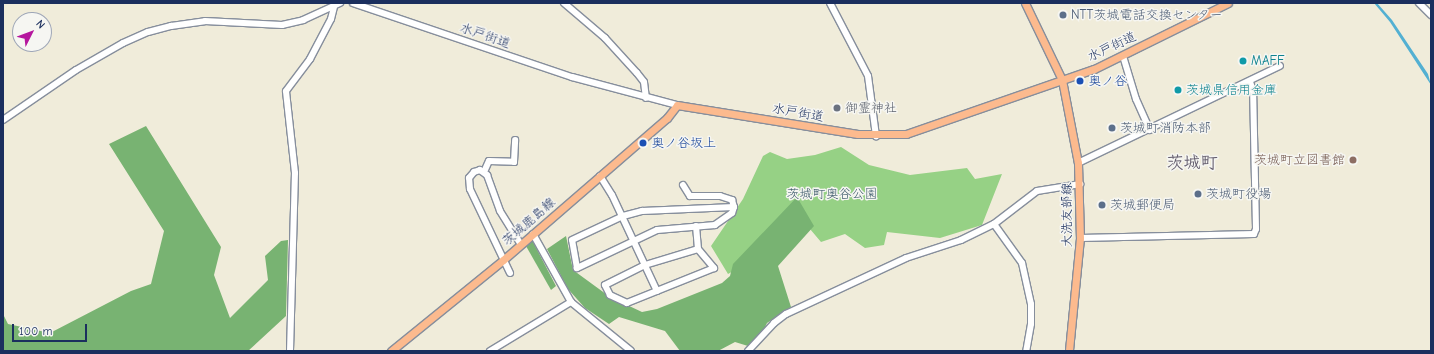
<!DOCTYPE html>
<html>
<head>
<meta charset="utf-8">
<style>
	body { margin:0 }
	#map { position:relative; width:1434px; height:354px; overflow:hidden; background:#f0ecda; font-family:"Comic Neue","Klee One",sans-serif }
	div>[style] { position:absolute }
	.green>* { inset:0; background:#96d185 }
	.forest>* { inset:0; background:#78b372 }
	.water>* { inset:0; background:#53b0d2 }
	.roads { filter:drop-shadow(1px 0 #868e9c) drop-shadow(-1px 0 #868e9c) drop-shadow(0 1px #868e9c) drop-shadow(0 -1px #868e9c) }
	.minor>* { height:6px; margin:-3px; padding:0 3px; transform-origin:3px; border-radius:3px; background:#fff }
	.major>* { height:7px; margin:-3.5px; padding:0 3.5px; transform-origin:3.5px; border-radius:3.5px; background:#fcba8e }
	.dots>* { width:11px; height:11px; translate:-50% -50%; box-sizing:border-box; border:2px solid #f6f6f2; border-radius:50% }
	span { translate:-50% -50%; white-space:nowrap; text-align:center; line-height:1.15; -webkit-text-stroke:3px #f6f6f2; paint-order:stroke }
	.service-label { font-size:13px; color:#4e5e75 }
	.left { translate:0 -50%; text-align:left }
	.street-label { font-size:13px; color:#1b2f5e }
	.culture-label { font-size:13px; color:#0d838f }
	.transit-label { font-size:13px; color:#164399 }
	.worship-label { font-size:13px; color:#5b616d }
	.education-label { font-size:13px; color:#785e54 }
	.right { translate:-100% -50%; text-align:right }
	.park-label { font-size:13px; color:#3a5868 }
	.district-label { font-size:17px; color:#655e6f; font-weight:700 }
	.frame { position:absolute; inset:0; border:4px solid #1b2f5e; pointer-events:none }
	.north { position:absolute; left:12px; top:12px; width:40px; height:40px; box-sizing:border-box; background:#f6f6f2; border:1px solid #9ea6b7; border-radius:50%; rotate:48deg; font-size:11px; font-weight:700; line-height:16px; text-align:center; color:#1b2f5e }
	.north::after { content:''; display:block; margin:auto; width:14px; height:18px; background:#b5179e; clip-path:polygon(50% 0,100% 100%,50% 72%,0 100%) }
	.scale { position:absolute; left:12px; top:324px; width:75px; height:18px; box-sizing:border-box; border:2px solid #1b2f5e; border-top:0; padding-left:5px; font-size:12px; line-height:14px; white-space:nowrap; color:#1b2f5e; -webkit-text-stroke:3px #f6f6f2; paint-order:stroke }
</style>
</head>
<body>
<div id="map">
	<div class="green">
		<i style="clip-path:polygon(841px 147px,869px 165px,910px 175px,967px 168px,975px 179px,1002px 174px,982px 225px,940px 238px,887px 232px,884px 245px,865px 248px,845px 234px,821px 242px,810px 229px,728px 274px,711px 246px,743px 199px,763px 156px,770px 152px,787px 159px,815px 155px)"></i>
	</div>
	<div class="forest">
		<i style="clip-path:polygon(146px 126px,221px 247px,214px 275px,230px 318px,268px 280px,265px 256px,281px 241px,288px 240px,286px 316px,248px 351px,3px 351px,3px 314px,8px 324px,50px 333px,131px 291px,151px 284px,164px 231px,109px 144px)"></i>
		<i style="clip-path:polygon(797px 197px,814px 226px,778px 266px,791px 307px,767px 323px,760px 337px,748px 346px,735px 342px,718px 351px,680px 351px,665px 331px,619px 317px,609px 324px,585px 308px,568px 289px,547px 249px,566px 236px,573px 270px,610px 297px,642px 312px,657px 309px,722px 283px,730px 276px,733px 264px)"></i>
		<i style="clip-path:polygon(532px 240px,556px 286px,551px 290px,526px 246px)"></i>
	</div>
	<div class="water">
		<i style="clip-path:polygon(1374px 3px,1377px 3px,1392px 20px,1428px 74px,1431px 85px,1390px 22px)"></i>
	</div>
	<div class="roads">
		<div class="minor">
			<i style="left:353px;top:3px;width:231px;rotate:18.7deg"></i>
			<i style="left:572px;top:77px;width:109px;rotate:14.9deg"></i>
			<i style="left:564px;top:3px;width:54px;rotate:40.5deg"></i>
			<i style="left:605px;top:38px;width:47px;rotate:47.6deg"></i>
			<i style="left:637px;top:73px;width:11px;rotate:52deg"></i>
			<i style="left:644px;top:82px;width:16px;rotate:83deg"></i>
			<i style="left:830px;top:3px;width:82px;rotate:62.5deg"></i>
			<i style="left:868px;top:76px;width:61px;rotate:82.4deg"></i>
			<i style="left:1419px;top:3px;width:17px;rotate:45deg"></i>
			<i style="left:1123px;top:56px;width:45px;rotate:73.2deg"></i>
			<i style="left:1136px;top:99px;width:34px;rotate:66deg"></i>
			<i style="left:3px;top:120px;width:88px;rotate:-34.4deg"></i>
			<i style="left:76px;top:70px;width:54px;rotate:-29.9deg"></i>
			<i style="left:123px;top:43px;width:27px;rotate:-24deg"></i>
			<i style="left:148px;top:32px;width:24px;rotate:-15deg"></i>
			<i style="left:171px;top:26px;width:34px;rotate:-8deg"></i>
			<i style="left:205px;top:21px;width:77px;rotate:3deg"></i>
			<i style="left:282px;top:25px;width:22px;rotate:-13deg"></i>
			<i style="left:303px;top:20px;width:41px;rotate:-24.7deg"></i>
			<i style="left:1078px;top:163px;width:224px;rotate:-25.7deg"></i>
			<i style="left:484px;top:172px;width:12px;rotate:-66deg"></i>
			<i style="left:489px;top:161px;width:25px;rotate:2deg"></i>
			<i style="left:514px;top:162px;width:22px;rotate:-87deg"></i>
			<i style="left:600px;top:176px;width:22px;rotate:58deg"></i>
			<i style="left:612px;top:195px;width:106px;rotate:64.9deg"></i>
			<i style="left:683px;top:185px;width:13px;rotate:58deg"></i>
			<i style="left:690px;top:196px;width:30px"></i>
			<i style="left:720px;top:196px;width:13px;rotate:18deg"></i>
			<i style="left:732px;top:200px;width:7px;rotate:74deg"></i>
			<i style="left:734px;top:207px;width:6px;rotate:108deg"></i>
			<i style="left:732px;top:213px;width:21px;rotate:145deg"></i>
			<i style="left:715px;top:225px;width:58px;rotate:175.1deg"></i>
			<i style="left:657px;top:230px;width:89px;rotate:154.6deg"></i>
			<i style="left:577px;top:268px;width:28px;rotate:-100deg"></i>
			<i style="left:572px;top:240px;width:56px;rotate:-25.2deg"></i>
			<i style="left:623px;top:216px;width:20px;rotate:-15deg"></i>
			<i style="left:642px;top:211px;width:92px;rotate:-2.5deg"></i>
			<i style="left:994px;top:224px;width:48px;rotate:54.3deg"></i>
			<i style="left:1022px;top:263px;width:42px;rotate:77.6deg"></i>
			<i style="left:1031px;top:304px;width:20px;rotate:90deg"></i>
			<i style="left:1031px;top:324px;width:27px;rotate:100deg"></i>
			<i style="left:696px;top:226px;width:23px;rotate:85deg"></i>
			<i style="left:698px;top:249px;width:25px;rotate:50deg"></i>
			<i style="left:714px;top:268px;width:94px;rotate:158.1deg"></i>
			<i style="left:627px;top:303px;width:19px;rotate:-155deg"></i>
			<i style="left:610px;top:295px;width:11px;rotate:-117deg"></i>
			<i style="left:605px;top:285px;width:45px;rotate:-26.6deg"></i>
			<i style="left:645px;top:265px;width:55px;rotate:-16.8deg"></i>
			<i style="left:533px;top:234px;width:78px;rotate:60.8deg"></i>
			<i style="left:571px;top:302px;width:77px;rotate:39.2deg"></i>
			<i style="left:1080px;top:238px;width:174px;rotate:-1.3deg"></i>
			<i style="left:1254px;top:234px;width:5px;rotate:-68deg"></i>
			<i style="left:1256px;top:229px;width:138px;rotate:-91.2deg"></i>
			<i style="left:1253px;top:91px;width:9px;rotate:-108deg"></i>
			<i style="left:510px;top:273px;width:93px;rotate:-115.5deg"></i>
			<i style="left:470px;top:189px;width:11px;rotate:-95deg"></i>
			<i style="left:469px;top:178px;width:8px;rotate:-50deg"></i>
			<i style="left:474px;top:172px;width:6px;rotate:-18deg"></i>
			<i style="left:480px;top:170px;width:9px;rotate:36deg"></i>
			<i style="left:487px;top:175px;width:38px;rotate:70deg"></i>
			<i style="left:500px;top:211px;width:39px;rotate:58deg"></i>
			<i style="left:290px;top:351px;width:178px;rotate:-88.4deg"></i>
			<i style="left:295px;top:173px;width:82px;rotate:-96.3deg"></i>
			<i style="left:286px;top:91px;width:40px;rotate:-53deg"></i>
			<i style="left:310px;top:59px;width:45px;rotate:-62.3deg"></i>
			<i style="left:331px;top:19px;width:12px;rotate:-76deg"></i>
			<i style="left:490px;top:351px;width:95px;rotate:-31.2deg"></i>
			<i style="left:748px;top:351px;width:38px;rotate:-47deg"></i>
			<i style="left:774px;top:323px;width:15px;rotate:-37deg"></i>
			<i style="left:786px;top:314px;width:132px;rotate:-25deg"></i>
			<i style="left:906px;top:258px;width:58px;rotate:-18.1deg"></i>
			<i style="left:961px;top:240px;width:37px;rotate:-26deg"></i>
			<i style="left:994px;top:224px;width:54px;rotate:-37.5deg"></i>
			<i style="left:1037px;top:191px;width:44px;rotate:-9.2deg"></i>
		</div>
		<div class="major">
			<i style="left:1025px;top:3px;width:85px;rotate:64.3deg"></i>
			<i style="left:1062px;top:80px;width:85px;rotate:79.1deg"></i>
			<i style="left:1078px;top:163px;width:75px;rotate:88.5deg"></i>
			<i style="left:1080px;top:238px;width:114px;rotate:95.6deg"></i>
			<i style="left:391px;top:351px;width:144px;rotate:-39.1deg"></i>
			<i style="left:503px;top:260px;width:217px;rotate:-40.9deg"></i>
			<i style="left:667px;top:118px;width:16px;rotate:-52deg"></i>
			<i style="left:677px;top:105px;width:183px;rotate:9.1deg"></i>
			<i style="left:858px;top:134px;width:48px"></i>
			<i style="left:906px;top:134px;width:199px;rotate:-19.1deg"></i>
			<i style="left:1094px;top:69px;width:149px;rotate:-26.2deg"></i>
		</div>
	</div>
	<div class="dots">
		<i style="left:1063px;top:15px;background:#5c6f8a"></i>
		<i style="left:1243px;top:61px;background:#0f9aa8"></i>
		<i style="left:1080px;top:81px;background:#1a4fb4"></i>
		<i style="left:1178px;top:90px;background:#0f9aa8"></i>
		<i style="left:837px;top:108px;background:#6b7280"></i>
		<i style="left:1112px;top:128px;background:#5c6f8a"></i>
		<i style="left:643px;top:143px;background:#1a4fb4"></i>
		<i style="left:1353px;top:160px;background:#8d6e63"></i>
		<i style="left:1198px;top:194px;background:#5c6f8a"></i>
		<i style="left:1102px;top:205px;background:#5c6f8a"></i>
	</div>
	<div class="service-label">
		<span class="left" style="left:1071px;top:15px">NTT茨城電話交換センター</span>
		<span class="left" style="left:1120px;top:128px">茨城町消防本部</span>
		<span class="left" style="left:1206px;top:194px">茨城町役場</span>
		<span class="left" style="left:1110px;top:205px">茨城郵便局</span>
	</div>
	<div class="street-label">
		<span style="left:485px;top:36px;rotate:19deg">水戸街道</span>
		<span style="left:1112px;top:47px;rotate:-25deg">水戸街道</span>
		<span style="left:798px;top:113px;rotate:10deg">水戸街道</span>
		<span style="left:1067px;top:215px;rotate:-90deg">大洗友部線</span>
		<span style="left:529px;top:222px;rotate:-41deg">茨城鹿島線</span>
	</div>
	<div class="culture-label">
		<span class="left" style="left:1251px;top:61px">MAFF</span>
		<span class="left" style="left:1186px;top:90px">茨城県信用金庫</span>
	</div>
	<div class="transit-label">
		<span class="left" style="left:1088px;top:81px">奥ノ谷</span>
		<span class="left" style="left:651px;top:143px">奥ノ谷坂上</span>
	</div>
	<div class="worship-label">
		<span class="left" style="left:845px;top:108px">御霊神社</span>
	</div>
	<div class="education-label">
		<span class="right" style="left:1345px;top:160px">茨城町立図書館</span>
	</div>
	<div class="park-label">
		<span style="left:832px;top:194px">茨城町奥谷公園</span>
	</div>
	<div class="district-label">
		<span style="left:1192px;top:163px">茨城町</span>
	</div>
	<div class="frame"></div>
	<div class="north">N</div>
	<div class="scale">100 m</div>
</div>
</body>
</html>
